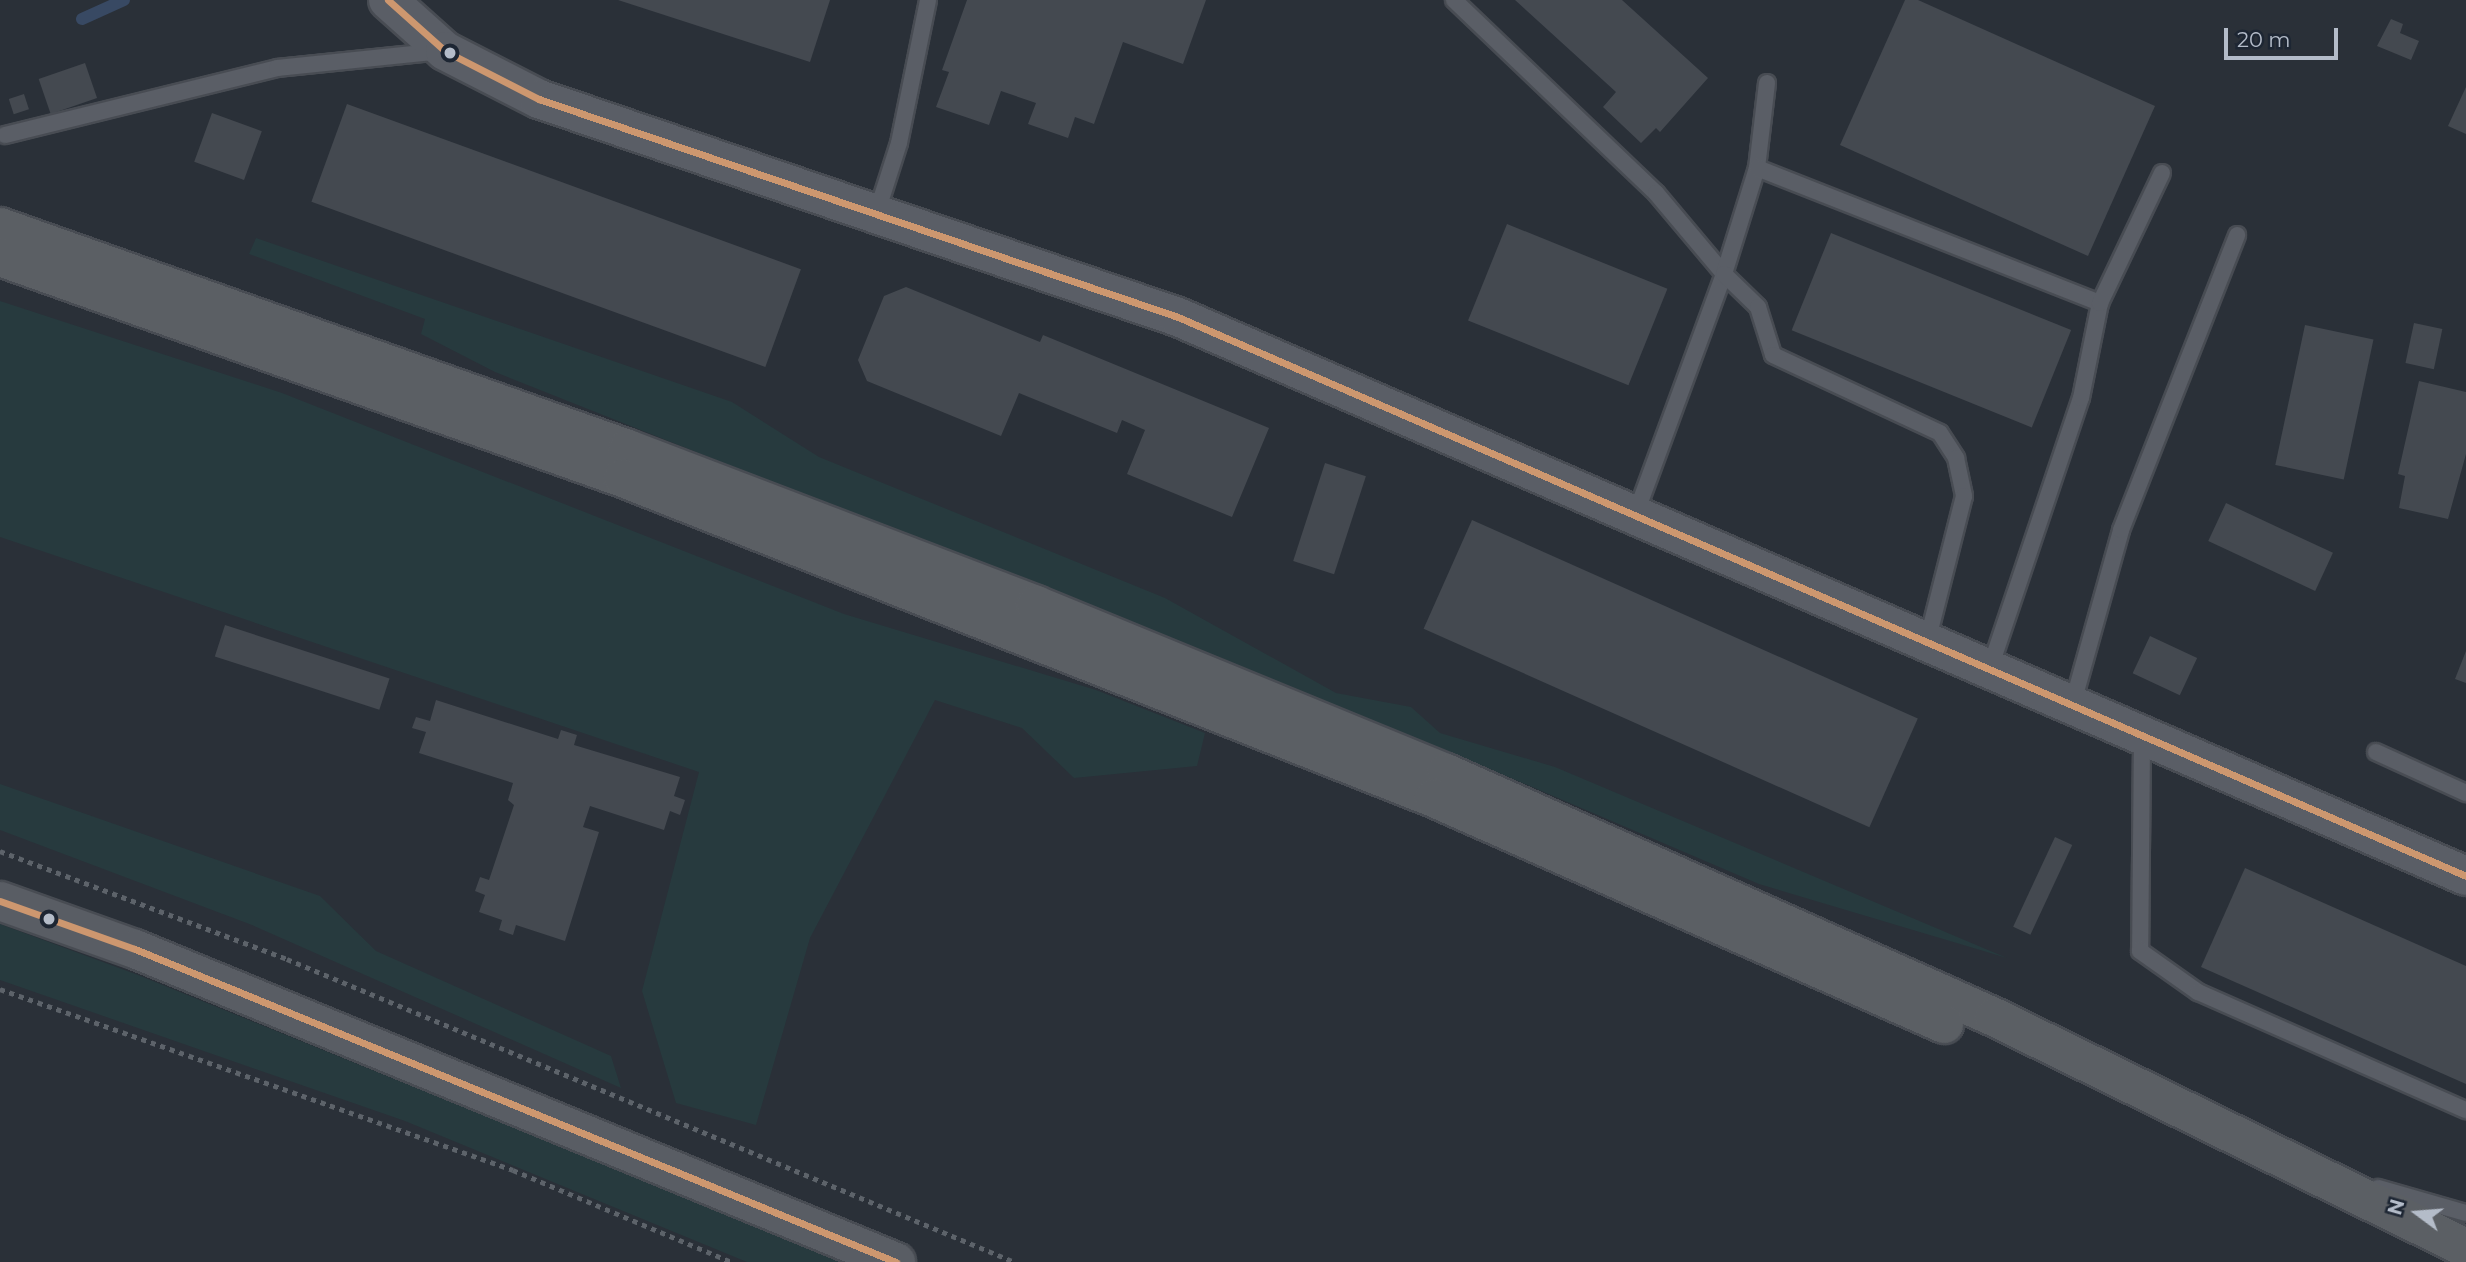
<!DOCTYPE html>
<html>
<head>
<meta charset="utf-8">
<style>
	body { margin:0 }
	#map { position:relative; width:2466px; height:1262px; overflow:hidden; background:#2a3038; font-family:Montserrat,sans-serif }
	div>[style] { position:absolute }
	.green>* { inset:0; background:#273a3e }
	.stream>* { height:12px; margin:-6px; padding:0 6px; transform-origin:6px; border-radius:6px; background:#384963 }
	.building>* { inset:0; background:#444950; transform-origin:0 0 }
	.path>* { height:4.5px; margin-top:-2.25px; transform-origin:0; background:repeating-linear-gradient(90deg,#5d636a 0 5px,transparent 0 10px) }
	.roads { filter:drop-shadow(2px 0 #484c53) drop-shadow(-2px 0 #484c53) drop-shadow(0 2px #484c53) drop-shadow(0 -2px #484c53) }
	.service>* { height:16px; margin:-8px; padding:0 8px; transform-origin:8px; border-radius:8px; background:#5a5e66 }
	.tertiary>* { height:38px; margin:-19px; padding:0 19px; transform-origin:19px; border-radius:19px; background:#5a5e66 }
	.secondary>* { height:38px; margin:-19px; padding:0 19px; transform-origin:19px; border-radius:19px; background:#595d64 }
	.trunk>* { height:38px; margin:-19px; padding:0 19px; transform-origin:19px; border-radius:19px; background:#5b5f64 }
	.bus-1>* { height:7px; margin:-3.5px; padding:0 3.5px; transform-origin:3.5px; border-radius:3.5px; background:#cd976f }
	.dots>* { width:19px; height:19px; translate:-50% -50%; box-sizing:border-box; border:4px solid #1d2633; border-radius:50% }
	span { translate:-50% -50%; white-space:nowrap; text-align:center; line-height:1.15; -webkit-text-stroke:7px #1d2633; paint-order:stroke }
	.north { position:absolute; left:2382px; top:1178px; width:70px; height:70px; -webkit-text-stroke:5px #1d2633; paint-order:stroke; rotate:286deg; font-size:19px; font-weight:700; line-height:28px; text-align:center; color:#b4bcc9 }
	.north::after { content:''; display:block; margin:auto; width:24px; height:32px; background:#b4bcc9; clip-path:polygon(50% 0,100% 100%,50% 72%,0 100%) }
	.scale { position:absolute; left:2224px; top:28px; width:114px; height:32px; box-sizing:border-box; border:4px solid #b4bcc9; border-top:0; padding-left:9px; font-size:21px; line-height:24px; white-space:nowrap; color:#b4bcc9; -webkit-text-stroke:5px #1d2633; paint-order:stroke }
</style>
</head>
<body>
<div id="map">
	<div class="green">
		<i style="clip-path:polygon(256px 238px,732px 402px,819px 457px,1165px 598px,1336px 693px,1411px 707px,1440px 733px,1555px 767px,2007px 958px,1759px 884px,1457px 755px,495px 372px,421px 334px,425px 319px,249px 254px)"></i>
		<i style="clip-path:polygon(0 301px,282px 393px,844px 614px,1096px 690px,1205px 733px,1197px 766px,1074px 778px,1022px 728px,935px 700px,810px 938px,756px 1125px,676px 1103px,642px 991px,699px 772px,0 537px)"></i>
		<i style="clip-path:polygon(0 784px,320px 896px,376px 951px,611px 1056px,621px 1088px,252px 925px,0 830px)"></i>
		<i style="clip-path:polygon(0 924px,138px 975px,845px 1262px,747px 1262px,405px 1121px,0 980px)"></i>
	</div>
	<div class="stream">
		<i style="left:82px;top:19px;width:46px;rotate:-24.3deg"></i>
	</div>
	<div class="building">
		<i style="clip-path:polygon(618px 0,830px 0,810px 62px)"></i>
		<i style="clip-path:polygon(967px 0,1206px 0,1183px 64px,1123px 42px,1094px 124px,1075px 117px,1068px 138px,1028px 124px,1036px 103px,1001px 91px,989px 125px,936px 107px,949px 72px,942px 70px)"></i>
		<i style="clip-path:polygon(1515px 0,1622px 0,1708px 78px,1660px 132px,1656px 128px,1641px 143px,1603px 107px,1616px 92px)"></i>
		<i style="clip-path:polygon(1905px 0,1918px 0,2155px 106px,2088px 256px,1840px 145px)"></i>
		<i style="clip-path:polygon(2391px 19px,2403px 24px,2400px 33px,2419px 41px,2411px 60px,2377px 46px)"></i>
		<i style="left:85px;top:63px;width:37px;height:49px;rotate:71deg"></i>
		<i style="clip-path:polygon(2466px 87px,2466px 134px,2448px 126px)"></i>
		<i style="left:24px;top:94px;width:16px;height:16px;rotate:72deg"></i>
		<i style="left:347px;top:104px;width:483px;height:104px;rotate:20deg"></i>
		<i style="left:212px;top:113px;width:53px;height:52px;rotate:20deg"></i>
		<i style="left:1507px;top:224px;width:173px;height:104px;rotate:22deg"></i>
		<i style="left:1831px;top:233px;width:259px;height:105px;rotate:22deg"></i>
		<i style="clip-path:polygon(906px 287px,1040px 342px,1043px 335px,1269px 428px,1232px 517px,1127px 474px,1145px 430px,1122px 420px,1117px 433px,1019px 393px,1001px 436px,867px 381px,858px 360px,884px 296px)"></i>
		<i style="left:2414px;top:323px;width:29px;height:41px;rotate:12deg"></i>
		<i style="left:2305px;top:325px;width:70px;height:143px;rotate:12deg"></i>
		<i style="clip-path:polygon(2419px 381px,2466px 392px,2466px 454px,2448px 519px,2399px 508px,2405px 476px,2398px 474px)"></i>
		<i style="left:1325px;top:463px;width:43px;height:103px;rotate:18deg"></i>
		<i style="left:2226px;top:503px;width:118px;height:42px;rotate:25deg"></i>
		<i style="left:1472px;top:520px;width:488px;height:119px;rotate:24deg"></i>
		<i style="left:225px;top:625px;width:173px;height:33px;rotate:18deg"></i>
		<i style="left:2150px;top:636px;width:52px;height:41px;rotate:25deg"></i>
		<i style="clip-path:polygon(2466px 651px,2466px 683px,2455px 679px)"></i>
		<i style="clip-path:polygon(436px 700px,558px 739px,561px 730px,577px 735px,574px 745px,680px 777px,674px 796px,685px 800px,680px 815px,670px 811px,664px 830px,590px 806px,583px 827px,599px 832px,565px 941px,516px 925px,513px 935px,499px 930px,502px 920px,479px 912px,485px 895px,475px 891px,480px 877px,489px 880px,514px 805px,508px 800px,513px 783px,419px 753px,426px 732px,412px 728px,416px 717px,430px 721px)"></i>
		<i style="left:2055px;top:837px;width:19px;height:99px;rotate:25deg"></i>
		<i style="clip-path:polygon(2245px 868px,2466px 966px,2466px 1084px,2201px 967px)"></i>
	</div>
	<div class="path">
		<i style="left:0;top:851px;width:307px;rotate:20.6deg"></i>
		<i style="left:287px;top:959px;width:789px;rotate:22.6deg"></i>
		<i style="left:0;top:989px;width:544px;rotate:19.43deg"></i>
		<i style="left:513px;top:1170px;width:238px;rotate:22.8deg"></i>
	</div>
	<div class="roads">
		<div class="service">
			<i style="left:1454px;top:0;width:279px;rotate:43.7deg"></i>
			<i style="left:1656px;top:193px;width:106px;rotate:50deg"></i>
			<i style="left:1724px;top:274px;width:255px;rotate:110.2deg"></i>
			<i style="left:1767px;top:83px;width:86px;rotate:96.7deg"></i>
			<i style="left:1757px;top:168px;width:111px;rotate:107.3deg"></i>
			<i style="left:1724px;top:274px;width:47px;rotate:44.1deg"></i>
			<i style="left:1758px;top:307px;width:50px;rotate:72.6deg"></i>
			<i style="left:1773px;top:355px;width:184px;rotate:25deg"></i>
			<i style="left:1940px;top:433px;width:30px;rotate:57deg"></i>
			<i style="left:1956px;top:458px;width:39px;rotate:78deg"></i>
			<i style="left:1964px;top:496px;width:151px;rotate:104.2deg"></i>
			<i style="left:5px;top:135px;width:280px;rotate:-13.8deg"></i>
			<i style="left:277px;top:68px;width:166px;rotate:-5.9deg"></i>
			<i style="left:1757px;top:168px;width:369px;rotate:21.5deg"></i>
			<i style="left:877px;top:212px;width:72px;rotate:-72.3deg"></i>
			<i style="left:899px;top:143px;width:146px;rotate:-78.5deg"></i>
			<i style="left:1989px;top:671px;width:288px;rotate:-71.4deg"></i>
			<i style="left:2081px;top:398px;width:97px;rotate:-78.7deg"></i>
			<i style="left:2100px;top:303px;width:144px;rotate:-64.5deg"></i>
			<i style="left:2072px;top:706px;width:183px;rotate:-74.4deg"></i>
			<i style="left:2121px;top:530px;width:317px;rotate:-68.5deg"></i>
			<i style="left:2142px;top:739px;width:212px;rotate:90.5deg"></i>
			<i style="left:2140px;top:951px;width:71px;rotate:35.3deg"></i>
			<i style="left:2198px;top:992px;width:293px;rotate:23.8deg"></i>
			<i style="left:2376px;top:752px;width:99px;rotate:24.5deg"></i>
			<i style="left:2378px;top:1188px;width:91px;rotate:15.9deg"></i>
		</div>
		<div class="tertiary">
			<i style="left:388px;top:0;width:76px;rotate:41.8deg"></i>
			<i style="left:445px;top:51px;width:106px;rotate:27.1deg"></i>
			<i style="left:539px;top:99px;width:675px;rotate:18.84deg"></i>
			<i style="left:1178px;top:317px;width:1404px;rotate:23.46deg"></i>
		</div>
		<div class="secondary">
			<i style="left:0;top:901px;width:143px;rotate:19.6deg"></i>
			<i style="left:135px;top:949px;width:823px;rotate:22.36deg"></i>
		</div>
		<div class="trunk">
			<i style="left:0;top:227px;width:666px;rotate:19.47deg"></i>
			<i style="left:628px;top:449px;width:437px;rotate:20.9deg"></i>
			<i style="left:1036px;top:605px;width:443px;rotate:22.3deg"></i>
			<i style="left:1446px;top:773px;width:600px;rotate:24deg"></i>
			<i style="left:1994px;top:1017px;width:525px;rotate:26.08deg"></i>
			<i style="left:0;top:257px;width:661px;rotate:19.53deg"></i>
			<i style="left:623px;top:478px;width:872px;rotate:21.53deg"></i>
			<i style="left:1434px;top:798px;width:558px;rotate:23.9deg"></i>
		</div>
	</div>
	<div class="bus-1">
		<i style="left:388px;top:0;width:76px;rotate:41.8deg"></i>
		<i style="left:445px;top:51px;width:106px;rotate:27.1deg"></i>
		<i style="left:539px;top:99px;width:675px;rotate:18.84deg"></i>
		<i style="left:1178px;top:317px;width:1404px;rotate:23.46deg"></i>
		<i style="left:0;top:901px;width:143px;rotate:19.6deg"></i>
		<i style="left:135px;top:949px;width:823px;rotate:22.36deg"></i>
	</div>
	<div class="dots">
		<i style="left:450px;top:53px;background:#b4bcc9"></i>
		<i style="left:49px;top:919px;background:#b4bcc9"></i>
	</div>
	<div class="north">N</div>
	<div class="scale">20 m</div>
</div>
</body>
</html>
